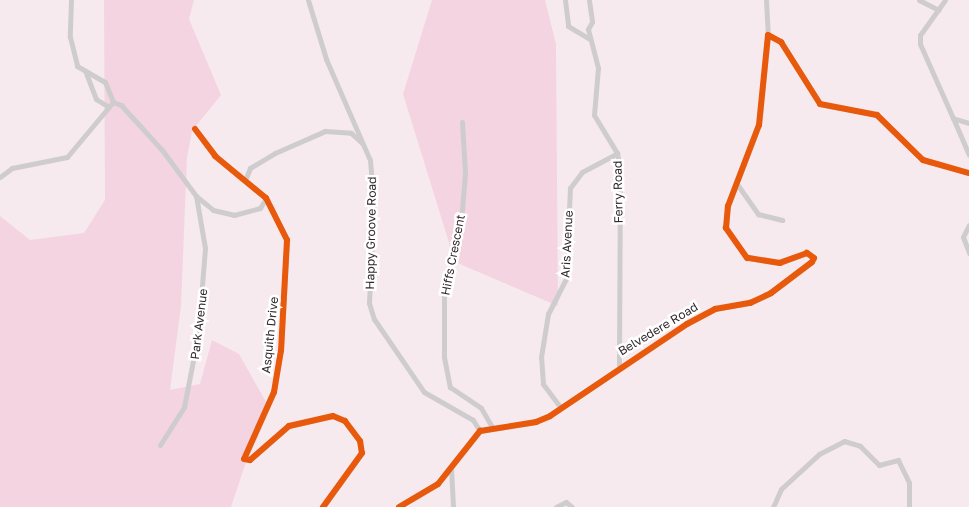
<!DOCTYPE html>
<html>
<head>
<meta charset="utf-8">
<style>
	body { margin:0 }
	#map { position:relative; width:969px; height:507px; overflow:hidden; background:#f7eaee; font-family:"Golos Text",sans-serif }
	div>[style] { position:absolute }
	.green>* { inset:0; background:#f4d4e0 }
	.street>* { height:5px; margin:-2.5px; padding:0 2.5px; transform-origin:2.5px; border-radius:2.5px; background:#cfcccd }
	.cycleway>* { height:6px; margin:-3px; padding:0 3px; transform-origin:3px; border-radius:3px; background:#e8590c }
	span { translate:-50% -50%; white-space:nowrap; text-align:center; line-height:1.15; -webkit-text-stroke:5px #fff; paint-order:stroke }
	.street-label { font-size:12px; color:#32292d }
</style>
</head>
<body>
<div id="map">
	<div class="green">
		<i style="clip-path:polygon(104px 0,194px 0,189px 19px,221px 95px,192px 131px,187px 158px,181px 306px,170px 390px,200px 384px,212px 340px,239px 354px,266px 402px,231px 507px,0 507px,0 216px,30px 240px,84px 233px,105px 200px)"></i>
		<i style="clip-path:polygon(432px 0,545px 0,556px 44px,558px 306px,455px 262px,403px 94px)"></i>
	</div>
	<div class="street">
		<i style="left:71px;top:0;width:37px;rotate:92deg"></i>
		<i style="left:70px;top:37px;width:30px;rotate:76deg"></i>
		<i style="left:77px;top:66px;width:32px;rotate:30deg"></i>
		<i style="left:105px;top:82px;width:22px;rotate:68deg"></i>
		<i style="left:113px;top:102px;width:9px;rotate:21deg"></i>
		<i style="left:121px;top:105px;width:61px;rotate:47.7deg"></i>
		<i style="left:162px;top:150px;width:57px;rotate:53.5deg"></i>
		<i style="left:196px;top:196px;width:22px;rotate:39deg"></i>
		<i style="left:213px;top:210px;width:22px;rotate:13deg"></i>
		<i style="left:234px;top:215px;width:27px;rotate:-15deg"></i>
		<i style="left:260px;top:208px;width:12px;rotate:-59deg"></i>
		<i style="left:308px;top:0;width:62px;rotate:73deg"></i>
		<i style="left:326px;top:59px;width:110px;rotate:66.5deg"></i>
		<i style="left:370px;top:160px;width:50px;rotate:85.4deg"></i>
		<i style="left:374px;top:210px;width:93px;rotate:93.1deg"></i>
		<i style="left:369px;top:303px;width:17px;rotate:73deg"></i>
		<i style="left:374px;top:319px;width:88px;rotate:55.6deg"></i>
		<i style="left:424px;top:392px;width:56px;rotate:29.7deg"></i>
		<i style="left:473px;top:420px;width:13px;rotate:58deg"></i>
		<i style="left:565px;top:0;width:26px;rotate:83deg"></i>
		<i style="left:568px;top:26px;width:26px;rotate:31deg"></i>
		<i style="left:589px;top:0;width:22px;rotate:82deg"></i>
		<i style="left:592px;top:22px;width:8px;rotate:120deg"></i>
		<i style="left:588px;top:29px;width:40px;rotate:75.6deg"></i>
		<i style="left:598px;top:68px;width:47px;rotate:94.9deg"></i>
		<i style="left:594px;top:115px;width:44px;rotate:58.8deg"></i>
		<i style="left:617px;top:153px;width:15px;rotate:79deg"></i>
		<i style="left:620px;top:168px;width:197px;rotate:90.3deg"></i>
		<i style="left:766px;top:0;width:35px;rotate:87deg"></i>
		<i style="left:919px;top:0;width:22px;rotate:27deg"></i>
		<i style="left:945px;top:0;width:43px;rotate:125.5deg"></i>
		<i style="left:920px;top:35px;width:9px;rotate:90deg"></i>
		<i style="left:920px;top:44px;width:81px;rotate:66deg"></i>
		<i style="left:86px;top:73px;width:28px;rotate:69deg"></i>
		<i style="left:96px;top:99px;width:13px;rotate:32deg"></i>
		<i style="left:462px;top:122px;width:51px;rotate:86.6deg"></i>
		<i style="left:465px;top:173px;width:49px;rotate:94.7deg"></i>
		<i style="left:461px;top:222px;width:75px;rotate:103.1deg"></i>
		<i style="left:444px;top:295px;width:62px;rotate:90deg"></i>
		<i style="left:444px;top:357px;width:31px;rotate:79deg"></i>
		<i style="left:450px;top:387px;width:37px;rotate:34deg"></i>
		<i style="left:481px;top:408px;width:22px;rotate:60deg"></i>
		<i style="left:969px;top:123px;width:17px;rotate:-163deg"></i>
		<i style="left:953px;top:118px;width:40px;rotate:66.6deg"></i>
		<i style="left:195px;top:129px;width:34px;rotate:53deg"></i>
		<i style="left:215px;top:156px;width:66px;rotate:39.5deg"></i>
		<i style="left:266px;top:198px;width:47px;rotate:63.4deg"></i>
		<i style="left:287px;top:240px;width:110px;rotate:93.1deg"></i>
		<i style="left:281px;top:350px;width:43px;rotate:99.5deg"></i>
		<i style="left:274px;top:392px;width:73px;rotate:114.1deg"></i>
		<i style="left:244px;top:459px;width:6px;rotate:9deg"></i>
		<i style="left:250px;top:460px;width:52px;rotate:-41.1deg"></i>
		<i style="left:289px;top:426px;width:45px;rotate:-12.8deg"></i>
		<i style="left:333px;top:416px;width:13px;rotate:23deg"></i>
		<i style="left:345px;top:421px;width:25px;rotate:53deg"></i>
		<i style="left:360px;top:441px;width:12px;rotate:81deg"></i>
		<i style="left:362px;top:453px;width:67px;rotate:125.8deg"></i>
		<i style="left:0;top:177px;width:15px;rotate:-37deg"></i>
		<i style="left:12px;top:168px;width:56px;rotate:-11.3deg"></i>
		<i style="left:67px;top:157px;width:72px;rotate:-50.1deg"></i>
		<i style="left:246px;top:178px;width:11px;rotate:-68deg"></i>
		<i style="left:250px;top:168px;width:29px;rotate:-31deg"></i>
		<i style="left:275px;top:153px;width:55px;rotate:-23.7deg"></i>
		<i style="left:325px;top:131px;width:26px;rotate:4deg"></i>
		<i style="left:351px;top:133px;width:15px;rotate:42deg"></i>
		<i style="left:737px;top:184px;width:37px;rotate:55deg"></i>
		<i style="left:758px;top:214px;width:25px;rotate:14deg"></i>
		<i style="left:969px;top:225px;width:13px;rotate:117deg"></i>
		<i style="left:963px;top:237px;width:17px;rotate:69deg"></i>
		<i style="left:561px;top:408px;width:30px;rotate:-127deg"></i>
		<i style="left:543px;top:384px;width:27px;rotate:-94deg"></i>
		<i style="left:541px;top:357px;width:44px;rotate:-80.8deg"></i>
		<i style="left:548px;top:314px;width:39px;rotate:-63deg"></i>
		<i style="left:566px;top:279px;width:91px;rotate:-87.5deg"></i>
		<i style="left:570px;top:188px;width:20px;rotate:-53deg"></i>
		<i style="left:582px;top:172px;width:40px;rotate:-28deg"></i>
		<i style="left:160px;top:445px;width:45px;rotate:-57.7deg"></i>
		<i style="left:184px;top:407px;width:73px;rotate:-79deg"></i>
		<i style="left:198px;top:335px;width:87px;rotate:-85.4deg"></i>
		<i style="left:205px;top:248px;width:53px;rotate:-99.8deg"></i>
		<i style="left:451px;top:468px;width:39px;rotate:87deg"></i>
		<i style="left:399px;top:507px;width:45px;rotate:-30.5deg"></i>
		<i style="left:438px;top:484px;width:68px;rotate:-51.6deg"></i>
		<i style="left:480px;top:431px;width:57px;rotate:-9.1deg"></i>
		<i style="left:536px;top:422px;width:15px;rotate:-23deg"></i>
		<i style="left:550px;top:416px;width:165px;rotate:-33.9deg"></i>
		<i style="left:687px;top:324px;width:32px;rotate:-28deg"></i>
		<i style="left:715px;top:309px;width:36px;rotate:-10deg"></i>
		<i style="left:750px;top:303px;width:23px;rotate:-25deg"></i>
		<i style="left:771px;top:293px;width:51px;rotate:-37.1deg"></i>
		<i style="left:812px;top:262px;width:4px;rotate:-63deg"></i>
		<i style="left:814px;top:258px;width:9px;rotate:-144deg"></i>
		<i style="left:807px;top:253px;width:29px;rotate:160deg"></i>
		<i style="left:780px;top:263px;width:33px;rotate:-171deg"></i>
		<i style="left:747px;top:258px;width:37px;rotate:-125deg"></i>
		<i style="left:726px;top:228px;width:22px;rotate:-85deg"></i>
		<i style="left:728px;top:206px;width:87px;rotate:-69.1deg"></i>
		<i style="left:759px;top:125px;width:90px;rotate:-84.3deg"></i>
		<i style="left:768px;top:35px;width:15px;rotate:28deg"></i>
		<i style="left:781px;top:42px;width:73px;rotate:57.8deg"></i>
		<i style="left:820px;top:104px;width:58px;rotate:10.9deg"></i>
		<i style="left:877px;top:115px;width:64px;rotate:44.4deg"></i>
		<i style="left:923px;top:160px;width:48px;rotate:15.8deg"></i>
		<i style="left:556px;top:507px;width:11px;rotate:-27deg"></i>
		<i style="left:566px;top:502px;width:8px;rotate:40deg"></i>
		<i style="left:773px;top:507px;width:20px;rotate:-66deg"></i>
		<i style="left:781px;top:489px;width:52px;rotate:-42.6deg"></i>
		<i style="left:819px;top:454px;width:28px;rotate:-27deg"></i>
		<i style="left:844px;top:441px;width:17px;rotate:17deg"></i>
		<i style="left:860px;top:446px;width:27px;rotate:45deg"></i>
		<i style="left:879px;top:465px;width:20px;rotate:-15deg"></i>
		<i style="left:898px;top:460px;width:25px;rotate:64deg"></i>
		<i style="left:909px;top:483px;width:24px;rotate:90deg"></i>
	</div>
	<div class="cycleway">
		<i style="left:195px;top:129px;width:34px;rotate:53deg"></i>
		<i style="left:215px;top:156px;width:66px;rotate:39.5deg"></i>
		<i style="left:266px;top:198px;width:47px;rotate:63.4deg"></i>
		<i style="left:287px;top:240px;width:110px;rotate:93.1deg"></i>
		<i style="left:281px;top:350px;width:43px;rotate:99.5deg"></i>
		<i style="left:274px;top:392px;width:73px;rotate:114.1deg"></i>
		<i style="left:244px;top:459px;width:6px;rotate:9deg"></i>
		<i style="left:250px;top:460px;width:52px;rotate:-41.1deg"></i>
		<i style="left:289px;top:426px;width:45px;rotate:-12.8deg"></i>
		<i style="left:333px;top:416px;width:13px;rotate:23deg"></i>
		<i style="left:345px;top:421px;width:25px;rotate:53deg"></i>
		<i style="left:360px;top:441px;width:12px;rotate:81deg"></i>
		<i style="left:362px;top:453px;width:67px;rotate:125.8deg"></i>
		<i style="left:399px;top:507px;width:45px;rotate:-30.5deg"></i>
		<i style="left:438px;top:484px;width:68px;rotate:-51.6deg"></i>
		<i style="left:480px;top:431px;width:57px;rotate:-9.1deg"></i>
		<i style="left:536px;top:422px;width:15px;rotate:-23deg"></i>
		<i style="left:550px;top:416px;width:165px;rotate:-33.9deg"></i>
		<i style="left:687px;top:324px;width:32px;rotate:-28deg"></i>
		<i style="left:715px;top:309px;width:36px;rotate:-10deg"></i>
		<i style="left:750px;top:303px;width:23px;rotate:-25deg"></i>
		<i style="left:771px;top:293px;width:51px;rotate:-37.1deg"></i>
		<i style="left:812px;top:262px;width:4px;rotate:-63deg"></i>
		<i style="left:814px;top:258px;width:9px;rotate:-144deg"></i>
		<i style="left:807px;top:253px;width:29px;rotate:160deg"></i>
		<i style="left:780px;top:263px;width:33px;rotate:-171deg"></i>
		<i style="left:747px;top:258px;width:37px;rotate:-125deg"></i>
		<i style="left:726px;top:228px;width:22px;rotate:-85deg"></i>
		<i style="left:728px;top:206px;width:87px;rotate:-69.1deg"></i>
		<i style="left:759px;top:125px;width:90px;rotate:-84.3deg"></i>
		<i style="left:768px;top:35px;width:15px;rotate:28deg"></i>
		<i style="left:781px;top:42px;width:73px;rotate:57.8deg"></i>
		<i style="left:820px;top:104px;width:58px;rotate:10.9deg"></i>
		<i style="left:877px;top:115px;width:64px;rotate:44.4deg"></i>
		<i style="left:923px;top:160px;width:48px;rotate:15.8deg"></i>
	</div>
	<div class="street-label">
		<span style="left:618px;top:192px;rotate:-91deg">Ferry Road</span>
		<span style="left:371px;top:233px;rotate:-89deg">Happy Groove Road</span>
		<span style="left:567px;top:244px;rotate:-87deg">Aris Avenue</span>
		<span style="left:453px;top:255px;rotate:-79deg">Hiffs Crescent</span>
		<span style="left:199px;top:324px;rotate:-83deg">Park Avenue</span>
		<span style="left:658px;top:329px;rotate:-31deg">Belvedere Road</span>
		<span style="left:270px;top:335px;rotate:-84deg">Asquith Drive</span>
	</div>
</div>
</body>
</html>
